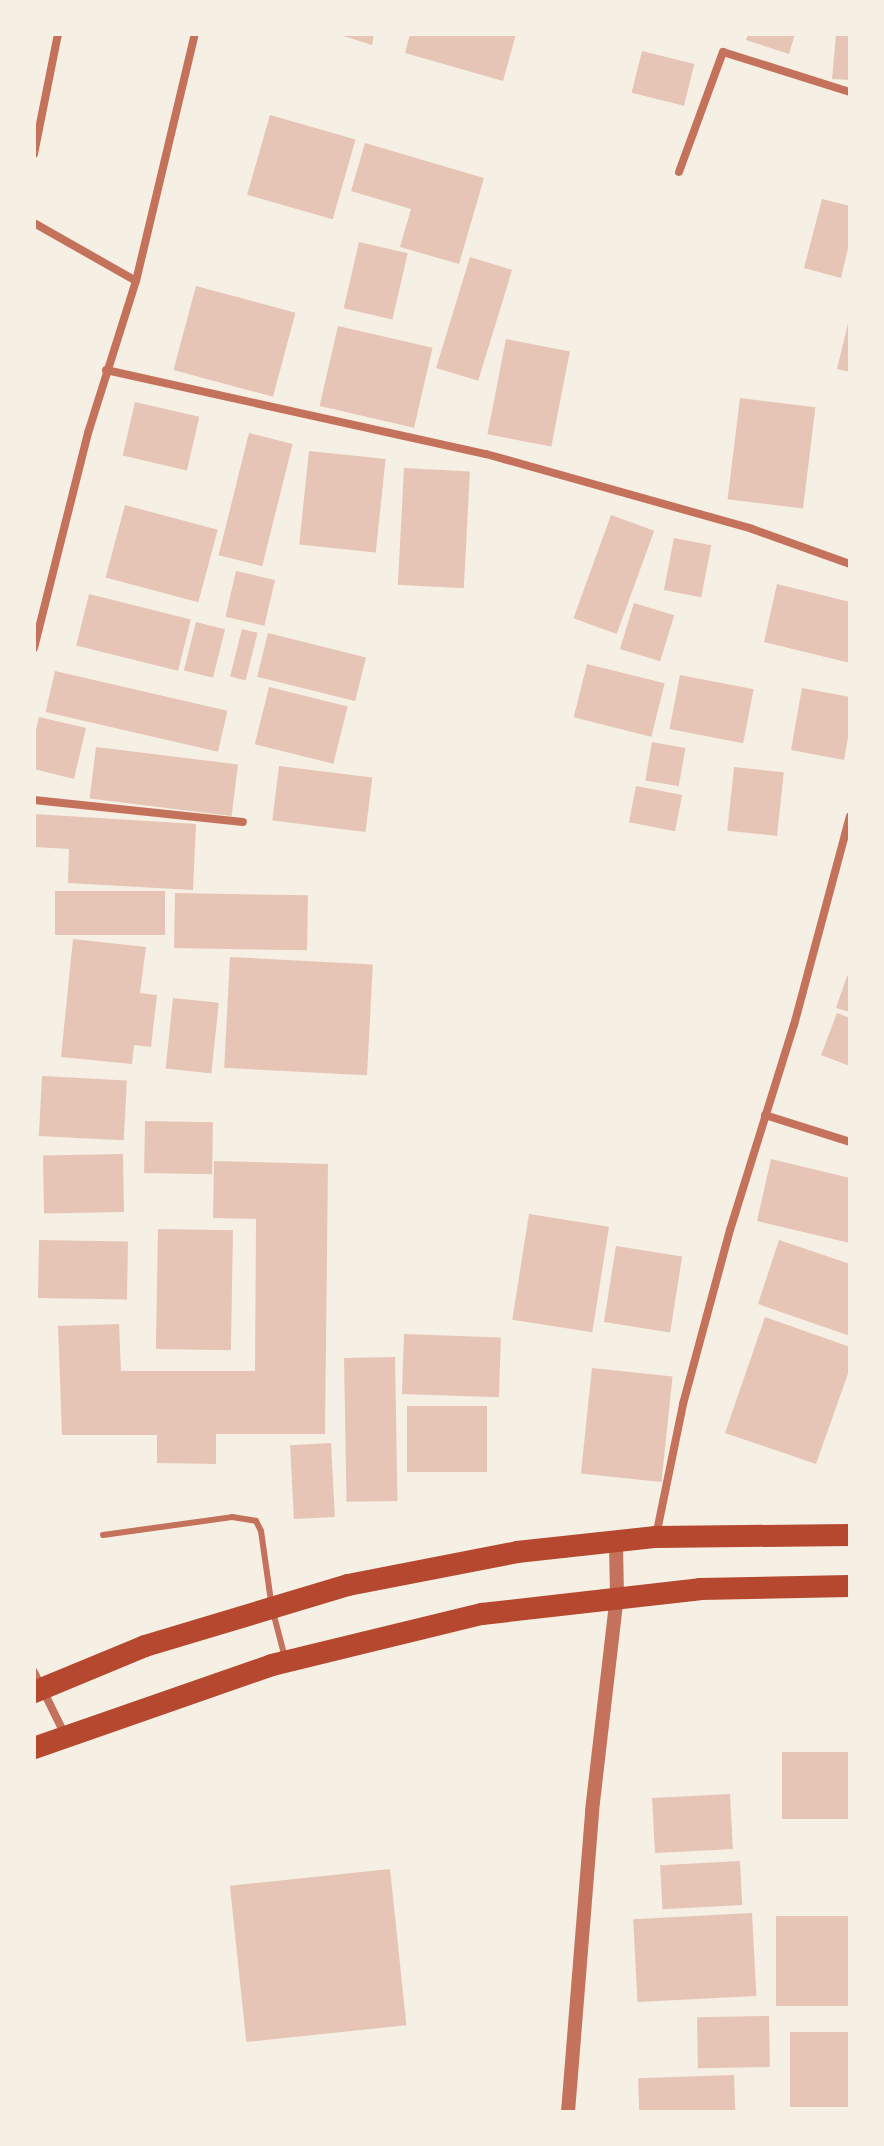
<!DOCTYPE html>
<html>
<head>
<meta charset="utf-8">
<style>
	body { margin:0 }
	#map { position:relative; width:884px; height:2146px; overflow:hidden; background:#f6efe4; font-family:"Space Grotesk",sans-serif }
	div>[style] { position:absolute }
	.building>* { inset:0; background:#e6c5b7; transform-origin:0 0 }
	.service>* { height:6px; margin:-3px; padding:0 3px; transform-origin:3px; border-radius:3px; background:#c5725c }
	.minor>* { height:8px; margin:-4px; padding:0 4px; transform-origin:4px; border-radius:4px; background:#c5725c }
	.tertiary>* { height:14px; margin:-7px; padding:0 7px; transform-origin:7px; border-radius:7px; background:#c5725c }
	.trunk>* { height:22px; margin:-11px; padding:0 11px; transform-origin:11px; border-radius:11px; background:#b5482f }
	span { translate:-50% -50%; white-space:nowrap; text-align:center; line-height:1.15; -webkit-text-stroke:6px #f6efe4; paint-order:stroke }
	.frame { position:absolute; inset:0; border:36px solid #f6efe4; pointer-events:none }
</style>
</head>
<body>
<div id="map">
	<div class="building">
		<i style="clip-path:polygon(337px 34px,374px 34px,372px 45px)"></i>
		<i style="clip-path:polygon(410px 34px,516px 34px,503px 81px,405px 53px)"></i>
		<i style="clip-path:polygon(748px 34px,795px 34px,789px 54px,746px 40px)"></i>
		<i style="clip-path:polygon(836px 34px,850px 34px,850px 80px,832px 79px)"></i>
		<i style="left:642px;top:51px;width:54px;height:43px;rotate:14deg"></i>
		<i style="left:270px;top:115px;width:89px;height:83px;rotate:16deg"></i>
		<i style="clip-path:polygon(365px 143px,484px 178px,459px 264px,400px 247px,411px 209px,351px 191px)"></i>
		<i style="clip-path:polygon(822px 199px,850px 206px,850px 240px,841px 278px,804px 268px)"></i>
		<i style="left:359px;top:242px;width:50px;height:68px;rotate:13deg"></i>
		<i style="left:470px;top:257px;width:44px;height:116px;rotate:17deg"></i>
		<i style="left:196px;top:286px;width:103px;height:87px;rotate:15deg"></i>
		<i style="clip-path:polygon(850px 315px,850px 372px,837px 369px)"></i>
		<i style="left:338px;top:326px;width:97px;height:82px;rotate:13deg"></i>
		<i style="left:506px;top:339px;width:65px;height:97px;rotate:11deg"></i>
		<i style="left:740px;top:398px;width:76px;height:102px;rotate:7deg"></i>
		<i style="left:135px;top:402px;width:66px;height:55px;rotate:13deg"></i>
		<i style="left:249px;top:433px;width:45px;height:126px;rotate:14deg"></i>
		<i style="left:309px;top:451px;width:77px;height:94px;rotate:6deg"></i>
		<i style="left:404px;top:468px;width:66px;height:117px;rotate:3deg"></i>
		<i style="left:125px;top:505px;width:96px;height:75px;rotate:15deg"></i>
		<i style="left:611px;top:515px;width:46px;height:110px;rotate:20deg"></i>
		<i style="left:674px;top:538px;width:38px;height:53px;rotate:11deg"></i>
		<i style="left:236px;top:571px;width:40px;height:47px;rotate:13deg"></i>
		<i style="clip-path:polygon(777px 584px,850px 602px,850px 663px,764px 642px)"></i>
		<i style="left:89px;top:594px;width:105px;height:53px;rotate:14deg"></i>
		<i style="left:634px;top:603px;width:42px;height:48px;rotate:17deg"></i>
		<i style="left:196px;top:622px;width:30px;height:50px;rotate:14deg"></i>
		<i style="left:242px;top:629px;width:16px;height:49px;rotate:14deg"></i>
		<i style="left:268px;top:633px;width:101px;height:45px;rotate:14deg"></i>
		<i style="left:587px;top:664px;width:80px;height:55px;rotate:14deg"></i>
		<i style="left:55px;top:671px;width:177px;height:42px;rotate:13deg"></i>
		<i style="left:680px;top:675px;width:75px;height:55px;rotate:11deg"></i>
		<i style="left:269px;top:687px;width:81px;height:59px;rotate:14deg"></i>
		<i style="clip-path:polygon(802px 688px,850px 697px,850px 727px,844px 760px,791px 750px)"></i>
		<i style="clip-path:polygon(39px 717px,86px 728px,74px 779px,34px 769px,34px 739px)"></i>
		<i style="left:652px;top:742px;width:34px;height:39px;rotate:10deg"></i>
		<i style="left:96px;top:747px;width:143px;height:52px;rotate:7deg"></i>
		<i style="left:279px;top:766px;width:94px;height:55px;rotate:7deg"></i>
		<i style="left:734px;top:767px;width:50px;height:64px;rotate:6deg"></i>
		<i style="left:636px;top:786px;width:47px;height:37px;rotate:11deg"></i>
		<i style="clip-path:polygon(34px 814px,196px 824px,193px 890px,68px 883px,69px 849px,34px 847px)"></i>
		<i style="left:55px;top:891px;width:110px;height:44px"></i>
		<i style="left:175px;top:893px;width:133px;height:55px;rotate:1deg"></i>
		<i style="clip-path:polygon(73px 939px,146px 947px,140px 993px,157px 995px,151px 1047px,134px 1045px,132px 1064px,61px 1057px)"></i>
		<i style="left:230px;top:957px;width:143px;height:111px;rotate:3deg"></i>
		<i style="clip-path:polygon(847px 976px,850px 977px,850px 1012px,836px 1008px)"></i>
		<i style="left:173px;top:998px;width:46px;height:71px;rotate:6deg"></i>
		<i style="clip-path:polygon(837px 1013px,850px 1018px,850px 1066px,821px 1055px)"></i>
		<i style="left:42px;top:1076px;width:85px;height:60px;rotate:3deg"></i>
		<i style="left:145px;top:1121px;width:68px;height:52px;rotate:1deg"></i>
		<i style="left:123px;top:1154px;width:58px;height:80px;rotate:89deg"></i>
		<i style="clip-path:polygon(771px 1159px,850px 1178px,850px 1243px,757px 1221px)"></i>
		<i style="clip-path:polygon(214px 1161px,328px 1164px,325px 1434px,216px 1434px,216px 1464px,157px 1463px,157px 1435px,62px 1435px,58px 1326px,119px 1324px,121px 1371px,255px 1371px,256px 1219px,213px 1218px)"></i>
		<i style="left:529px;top:1214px;width:81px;height:107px;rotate:9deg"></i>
		<i style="left:158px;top:1229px;width:75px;height:120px;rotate:1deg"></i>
		<i style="left:39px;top:1240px;width:89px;height:58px;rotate:1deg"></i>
		<i style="clip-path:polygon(779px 1240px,850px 1264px,850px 1336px,758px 1304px)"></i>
		<i style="left:616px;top:1246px;width:67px;height:77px;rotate:9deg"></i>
		<i style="clip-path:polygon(765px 1317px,850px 1347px,850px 1368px,816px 1464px,725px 1433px)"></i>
		<i style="left:404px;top:1334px;width:97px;height:60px;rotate:2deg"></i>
		<i style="left:395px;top:1357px;width:144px;height:51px;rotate:89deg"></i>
		<i style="left:592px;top:1368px;width:81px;height:106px;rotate:6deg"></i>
		<i style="left:407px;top:1406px;width:80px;height:66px"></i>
		<i style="left:331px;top:1443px;width:74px;height:41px;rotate:87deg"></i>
		<i style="left:850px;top:1752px;width:67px;height:68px;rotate:90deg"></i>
		<i style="left:730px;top:1794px;width:55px;height:78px;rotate:87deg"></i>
		<i style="left:740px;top:1861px;width:44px;height:80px;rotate:87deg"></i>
		<i style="left:390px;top:1869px;width:157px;height:161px;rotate:84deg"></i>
		<i style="left:752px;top:1913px;width:83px;height:119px;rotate:87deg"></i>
		<i style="left:776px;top:1916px;width:74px;height:90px"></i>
		<i style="left:769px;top:2016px;width:51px;height:72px;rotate:89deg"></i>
		<i style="left:850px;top:2032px;width:75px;height:60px;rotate:90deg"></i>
		<i style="left:734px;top:2075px;width:37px;height:96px;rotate:88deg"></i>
	</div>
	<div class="service">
		<i style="left:103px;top:1535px;width:130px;rotate:-7.9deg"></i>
		<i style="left:232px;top:1517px;width:24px;rotate:9deg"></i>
		<i style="left:256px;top:1521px;width:11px;rotate:63deg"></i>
		<i style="left:261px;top:1531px;width:78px;rotate:81.9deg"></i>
		<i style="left:272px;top:1608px;width:52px;rotate:75.4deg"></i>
	</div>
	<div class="minor">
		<i style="left:34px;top:154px;width:122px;rotate:-78.7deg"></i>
		<i style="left:679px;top:172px;width:128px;rotate:-69.9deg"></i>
		<i style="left:723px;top:52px;width:133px;rotate:17.5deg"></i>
		<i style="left:34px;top:223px;width:117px;rotate:29.6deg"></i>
		<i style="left:106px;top:370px;width:389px;rotate:12.5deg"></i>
		<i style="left:486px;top:454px;width:276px;rotate:15.7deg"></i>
		<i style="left:752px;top:529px;width:104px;rotate:19.7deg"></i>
		<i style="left:34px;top:648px;width:222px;rotate:-75.9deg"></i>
		<i style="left:88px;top:433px;width:159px;rotate:-72.5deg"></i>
		<i style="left:136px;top:281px;width:254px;rotate:-76.6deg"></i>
		<i style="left:34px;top:800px;width:210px;rotate:6deg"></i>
		<i style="left:765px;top:1115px;width:89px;rotate:17.6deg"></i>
		<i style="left:656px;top:1536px;width:135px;rotate:-78.4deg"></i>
		<i style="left:683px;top:1404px;width:180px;rotate:-74.9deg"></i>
		<i style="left:730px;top:1230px;width:215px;rotate:-72.7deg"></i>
		<i style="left:794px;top:1025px;width:216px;rotate:-75deg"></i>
		<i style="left:34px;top:1672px;width:70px;rotate:63.8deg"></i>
	</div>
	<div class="tertiary">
		<i style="left:568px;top:2112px;width:302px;rotate:-85.4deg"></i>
		<i style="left:592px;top:1811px;width:216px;rotate:-83.4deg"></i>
		<i style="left:617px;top:1596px;width:54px;rotate:-91.1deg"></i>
	</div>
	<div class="trunk">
		<i style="left:34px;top:1692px;width:120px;rotate:-22.5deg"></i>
		<i style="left:145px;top:1646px;width:212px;rotate:-16.7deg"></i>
		<i style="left:348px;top:1585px;width:172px;rotate:-11deg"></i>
		<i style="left:517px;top:1552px;width:140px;rotate:-6.2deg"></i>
		<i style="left:656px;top:1537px;width:194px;rotate:-0.6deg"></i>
		<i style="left:34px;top:1748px;width:252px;rotate:-19.2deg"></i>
		<i style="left:272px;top:1665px;width:216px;rotate:-13.7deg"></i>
		<i style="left:482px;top:1614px;width:219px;rotate:-6.5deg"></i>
		<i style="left:700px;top:1589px;width:150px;rotate:-1.1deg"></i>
	</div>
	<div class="frame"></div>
</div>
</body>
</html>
